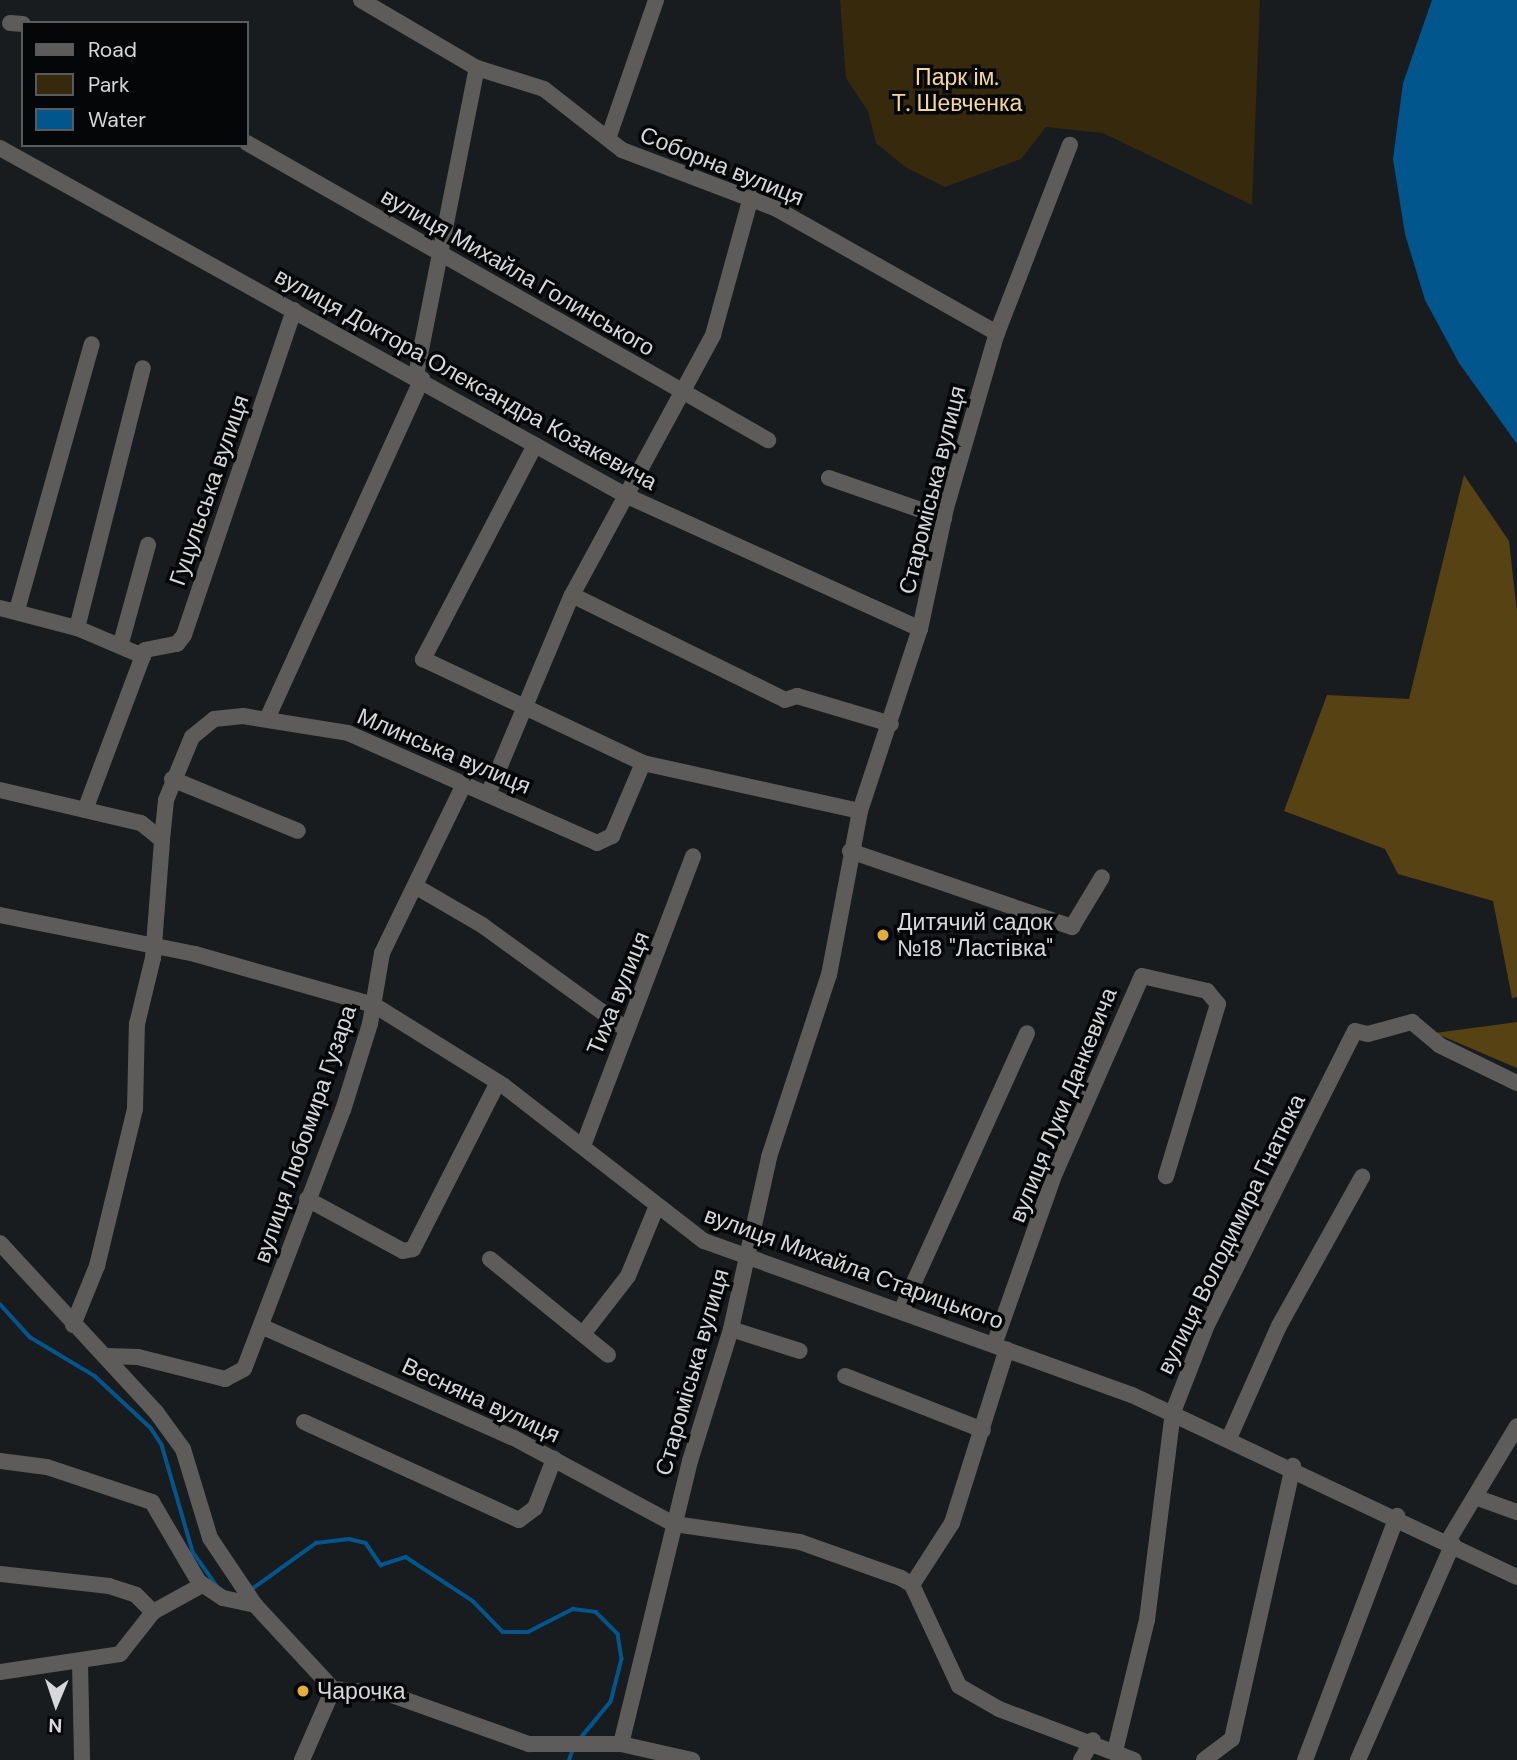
<!DOCTYPE html>
<html>
<head>
<meta charset="utf-8">
<style>
	body { margin:0 }
	#map { position:relative; width:1517px; height:1760px; overflow:hidden; background:#181c1f; font-family:"DM Sans",sans-serif }
	div>[style] { position:absolute }
	.green>* { inset:0; background:#37290c }
	.forest>* { inset:0; background:#574213 }
	.water>* { inset:0; background:#02568e }
	.stream>* { height:3.5px; margin:-1.75px; padding:0 1.75px; transform-origin:1.75px; border-radius:1.75px; background:#02568e }
	.minor>* { height:16px; margin:-8px; padding:0 8px; transform-origin:8px; border-radius:8px; background:#5d5c5a }
	.dots>* { width:19px; height:19px; translate:-50% -50%; box-sizing:border-box; border:4px solid #050607; border-radius:50% }
	span { translate:-50% -50%; white-space:nowrap; text-align:center; line-height:1.15; -webkit-text-stroke:7px #050607; paint-order:stroke }
	.park-label { font-size:23px; color:#f7d798 }
	.street-label { font-size:23px; color:#d6d8db }
	.poi-label { font-size:23px; color:#d6d8db }
	.left { translate:0 -50%; text-align:left }
	.legend { position:absolute; left:21px; top:21px; width:228px; height:126px; box-sizing:border-box; background:#050607; border:2px solid #595a5c; margin:0; padding:9px 12px; list-style:none; font-size:21px; color:#d6d8db }
	.legend li { display:flex; align-items:center; gap:14px; height:35px }
	.legend b { width:35px; border:2px solid #595a5c }
	.north { position:absolute; left:21px; top:1669px; width:70px; height:70px; -webkit-text-stroke:5px #050607; paint-order:stroke; rotate:182deg; font-size:19px; font-weight:700; line-height:28px; text-align:center; color:#d6d8db }
	.north::after { content:''; display:block; margin:auto; width:24px; height:32px; background:#d6d8db; clip-path:polygon(50% 0,100% 100%,50% 72%,0 100%) }
</style>
</head>
<body>
<div id="map">
	<div class="green">
		<i style="clip-path:polygon(840px 0,1260px 0,1252px 205px,1103px 133px,1046px 127px,1021px 159px,945px 187px,905px 167px,876px 143px,868px 111px,846px 78px)"></i>
	</div>
	<div class="forest">
		<i style="clip-path:polygon(1464px 475px,1509px 541px,1517px 612px,1517px 997px,1512px 998px,1493px 901px,1398px 874px,1385px 849px,1284px 811px,1327px 695px,1409px 699px)"></i>
		<i style="clip-path:polygon(1517px 1022px,1517px 1068px,1435px 1033px)"></i>
	</div>
	<div class="water">
		<i style="clip-path:polygon(1432px 0,1517px 0,1517px 444px,1459px 363px,1425px 300px,1405px 234px,1393px 159px,1403px 83px)"></i>
	</div>
	<div class="stream">
		<i style="left:0;top:1304px;width:45px;rotate:47.7deg"></i>
		<i style="left:30px;top:1337px;width:76px;rotate:31deg"></i>
		<i style="left:95px;top:1376px;width:76px;rotate:42.9deg"></i>
		<i style="left:151px;top:1428px;width:20px;rotate:57deg"></i>
		<i style="left:162px;top:1445px;width:111px;rotate:73.8deg"></i>
		<i style="left:193px;top:1552px;width:42px;rotate:54.8deg"></i>
		<i style="left:252px;top:1589px;width:79px;rotate:-35.7deg"></i>
		<i style="left:316px;top:1543px;width:33px;rotate:-7deg"></i>
		<i style="left:349px;top:1539px;width:17px;rotate:13deg"></i>
		<i style="left:366px;top:1543px;width:27px;rotate:56deg"></i>
		<i style="left:381px;top:1565px;width:26px;rotate:-18deg"></i>
		<i style="left:406px;top:1557px;width:80px;rotate:33.3deg"></i>
		<i style="left:473px;top:1601px;width:43px;rotate:45.9deg"></i>
		<i style="left:503px;top:1632px;width:25px"></i>
		<i style="left:528px;top:1632px;width:51px;rotate:-27.1deg"></i>
		<i style="left:573px;top:1609px;width:23px;rotate:7deg"></i>
		<i style="left:596px;top:1612px;width:31px;rotate:45deg"></i>
		<i style="left:618px;top:1634px;width:25px;rotate:81deg"></i>
		<i style="left:622px;top:1659px;width:44px;rotate:104.3deg"></i>
		<i style="left:611px;top:1702px;width:45px;rotate:129.6deg"></i>
		<i style="left:569px;top:1760px;width:12px;rotate:-70deg"></i>
	</div>
	<div class="minor">
		<i style="left:361px;top:0;width:134px;rotate:30.4deg"></i>
		<i style="left:477px;top:68px;width:70px;rotate:17.4deg"></i>
		<i style="left:544px;top:89px;width:99px;rotate:38deg"></i>
		<i style="left:622px;top:150px;width:164px;rotate:20.8deg"></i>
		<i style="left:775px;top:208px;width:255px;rotate:29.4deg"></i>
		<i style="left:10px;top:23px;width:13px;rotate:4deg"></i>
		<i style="left:609px;top:136px;width:144px;rotate:-70.9deg"></i>
		<i style="left:247px;top:143px;width:600px;rotate:29.69deg"></i>
		<i style="left:0;top:148px;width:715px;rotate:29.04deg"></i>
		<i style="left:625px;top:495px;width:324px;rotate:24.4deg"></i>
		<i style="left:416px;top:375px;width:313px;rotate:-78.8deg"></i>
		<i style="left:535px;top:445px;width:242px;rotate:117.6deg"></i>
		<i style="left:423px;top:659px;width:243px;rotate:25.3deg"></i>
		<i style="left:829px;top:478px;width:122px;rotate:19.2deg"></i>
		<i style="left:572px;top:595px;width:237px;rotate:26.2deg"></i>
		<i style="left:785px;top:700px;width:13px;rotate:-18deg"></i>
		<i style="left:797px;top:696px;width:98px;rotate:16.6deg"></i>
		<i style="left:0;top:608px;width:80px;rotate:14.6deg"></i>
		<i style="left:77px;top:628px;width:72px;rotate:23deg"></i>
		<i style="left:17px;top:610px;width:276px;rotate:-74.3deg"></i>
		<i style="left:77px;top:628px;width:268px;rotate:-75.8deg"></i>
		<i style="left:121px;top:643px;width:102px;rotate:-74.6deg"></i>
		<i style="left:267px;top:719px;width:374px;rotate:-65.5deg"></i>
		<i style="left:172px;top:779px;width:136px;rotate:22.4deg"></i>
		<i style="left:0;top:790px;width:145px;rotate:13.2deg"></i>
		<i style="left:141px;top:823px;width:27px;rotate:39deg"></i>
		<i style="left:162px;top:840px;width:40px;rotate:-84.3deg"></i>
		<i style="left:166px;top:800px;width:68px;rotate:-67.6deg"></i>
		<i style="left:192px;top:737px;width:28px;rotate:-39deg"></i>
		<i style="left:214px;top:719px;width:29px;rotate:-6deg"></i>
		<i style="left:243px;top:716px;width:106px;rotate:9.2deg"></i>
		<i style="left:348px;top:733px;width:272px;rotate:23.8deg"></i>
		<i style="left:597px;top:843px;width:17px;rotate:-25deg"></i>
		<i style="left:612px;top:836px;width:79px;rotate:-67deg"></i>
		<i style="left:643px;top:763px;width:222px;rotate:12.5deg"></i>
		<i style="left:489px;top:792px;width:214px;rotate:-67.2deg"></i>
		<i style="left:572px;top:595px;width:296px;rotate:-61.5deg"></i>
		<i style="left:713px;top:335px;width:143px;rotate:-74.6deg"></i>
		<i style="left:85px;top:810px;width:171px;rotate:-69.4deg"></i>
		<i style="left:145px;top:650px;width:33px;rotate:-11deg"></i>
		<i style="left:177px;top:644px;width:11px;rotate:-52deg"></i>
		<i style="left:184px;top:635px;width:343px;rotate:-71.3deg"></i>
		<i style="left:850px;top:851px;width:235px;rotate:18.9deg"></i>
		<i style="left:1072px;top:927px;width:58px;rotate:-59deg"></i>
		<i style="left:415px;top:886px;width:78px;rotate:30.2deg"></i>
		<i style="left:482px;top:925px;width:179px;rotate:35.9deg"></i>
		<i style="left:0;top:915px;width:199px;rotate:11.3deg"></i>
		<i style="left:195px;top:954px;width:186px;rotate:15.9deg"></i>
		<i style="left:374px;top:1005px;width:153px;rotate:31.9deg"></i>
		<i style="left:504px;top:1086px;width:253px;rotate:37.8deg"></i>
		<i style="left:704px;top:1241px;width:455px;rotate:19.8deg"></i>
		<i style="left:1132px;top:1395px;width:426px;rotate:25.3deg"></i>
		<i style="left:583px;top:1146px;width:310px;rotate:-69.2deg"></i>
		<i style="left:307px;top:1199px;width:109px;rotate:28.4deg"></i>
		<i style="left:403px;top:1251px;width:10px;rotate:-11deg"></i>
		<i style="left:413px;top:1249px;width:187px;rotate:-63deg"></i>
		<i style="left:0;top:1243px;width:230px;rotate:47.3deg"></i>
		<i style="left:156px;top:1412px;width:46px;rotate:53.9deg"></i>
		<i style="left:183px;top:1449px;width:93px;rotate:73.1deg"></i>
		<i style="left:210px;top:1538px;width:81px;rotate:56.1deg"></i>
		<i style="left:255px;top:1605px;width:115px;rotate:47.1deg"></i>
		<i style="left:490px;top:1259px;width:152px;rotate:39.1deg"></i>
		<i style="left:901px;top:1311px;width:305px;rotate:-65.6deg"></i>
		<i style="left:73px;top:1325px;width:64px;rotate:-67.9deg"></i>
		<i style="left:97px;top:1266px;width:162px;rotate:-76.4deg"></i>
		<i style="left:135px;top:1109px;width:85px;rotate:-88.7deg"></i>
		<i style="left:137px;top:1024px;width:68px;rotate:-76.4deg"></i>
		<i style="left:153px;top:958px;width:118px;rotate:-85.6deg"></i>
		<i style="left:263px;top:1327px;width:274px;rotate:23.9deg"></i>
		<i style="left:514px;top:1438px;width:182px;rotate:28.3deg"></i>
		<i style="left:674px;top:1524px;width:127px;rotate:8.1deg"></i>
		<i style="left:800px;top:1542px;width:107px;rotate:19.6deg"></i>
		<i style="left:901px;top:1578px;width:13px;rotate:32deg"></i>
		<i style="left:912px;top:1585px;width:111px;rotate:65deg"></i>
		<i style="left:959px;top:1686px;width:46px;rotate:29.9deg"></i>
		<i style="left:999px;top:1709px;width:144px;rotate:20.7deg"></i>
		<i style="left:731px;top:1329px;width:72px;rotate:17.7deg"></i>
		<i style="left:583px;top:1334px;width:73px;rotate:-52.2deg"></i>
		<i style="left:628px;top:1276px;width:74px;rotate:-67.6deg"></i>
		<i style="left:994px;top:1345px;width:182px;rotate:-70.5deg"></i>
		<i style="left:1055px;top:1173px;width:215px;rotate:-66.2deg"></i>
		<i style="left:1142px;top:976px;width:67px;rotate:13deg"></i>
		<i style="left:1207px;top:991px;width:17px;rotate:50deg"></i>
		<i style="left:1218px;top:1004px;width:180px;rotate:106.8deg"></i>
		<i style="left:107px;top:1356px;width:31px;rotate:2deg"></i>
		<i style="left:138px;top:1357px;width:90px;rotate:14.2deg"></i>
		<i style="left:225px;top:1379px;width:21px;rotate:-28deg"></i>
		<i style="left:244px;top:1369px;width:277px;rotate:-69.1deg"></i>
		<i style="left:343px;top:1110px;width:90px;rotate:-72.6deg"></i>
		<i style="left:370px;top:1024px;width:72px;rotate:-80.4deg"></i>
		<i style="left:382px;top:953px;width:188px;rotate:-64.1deg"></i>
		<i style="left:845px;top:1376px;width:148px;rotate:21.4deg"></i>
		<i style="left:304px;top:1422px;width:236px;rotate:24.5deg"></i>
		<i style="left:519px;top:1520px;width:20px;rotate:-37deg"></i>
		<i style="left:535px;top:1508px;width:53px;rotate:-68.8deg"></i>
		<i style="left:1230px;top:1436px;width:120px;rotate:-66deg"></i>
		<i style="left:1279px;top:1326px;width:171px;rotate:-60.9deg"></i>
		<i style="left:0;top:1461px;width:47px;rotate:7.3deg"></i>
		<i style="left:47px;top:1467px;width:111px;rotate:18.4deg"></i>
		<i style="left:152px;top:1502px;width:93px;rotate:59.6deg"></i>
		<i style="left:199px;top:1582px;width:29px;rotate:34deg"></i>
		<i style="left:223px;top:1598px;width:33px;rotate:12deg"></i>
		<i style="left:1475px;top:1497px;width:45px;rotate:19.7deg"></i>
		<i style="left:1448px;top:1541px;width:134px;rotate:-59deg"></i>
		<i style="left:0;top:1574px;width:110px;rotate:6.3deg"></i>
		<i style="left:109px;top:1586px;width:28px;rotate:18deg"></i>
		<i style="left:136px;top:1595px;width:24px;rotate:45deg"></i>
		<i style="left:153px;top:1612px;width:56px;rotate:-28.9deg"></i>
		<i style="left:912px;top:1585px;width:74px;rotate:-57.2deg"></i>
		<i style="left:952px;top:1523px;width:182px;rotate:-72.5deg"></i>
		<i style="left:80px;top:1662px;width:98px;rotate:88.8deg"></i>
		<i style="left:0;top:1672px;width:121px;rotate:-8.5deg"></i>
		<i style="left:120px;top:1654px;width:53px;rotate:-51.8deg"></i>
		<i style="left:333px;top:1689px;width:56px;rotate:5.1deg"></i>
		<i style="left:389px;top:1694px;width:149px;rotate:19.7deg"></i>
		<i style="left:529px;top:1744px;width:92px"></i>
		<i style="left:621px;top:1744px;width:73px;rotate:12.7deg"></i>
		<i style="left:621px;top:1744px;width:291px;rotate:-76.3deg"></i>
		<i style="left:690px;top:1461px;width:138px;rotate:-72.7deg"></i>
		<i style="left:731px;top:1329px;width:176px;rotate:-77.5deg"></i>
		<i style="left:769px;top:1157px;width:192px;rotate:-71.8deg"></i>
		<i style="left:829px;top:975px;width:167px;rotate:-79.3deg"></i>
		<i style="left:860px;top:811px;width:192px;rotate:-71.8deg"></i>
		<i style="left:920px;top:629px;width:124px;rotate:-77.9deg"></i>
		<i style="left:946px;top:508px;width:182px;rotate:-73.8deg"></i>
		<i style="left:997px;top:333px;width:202px;rotate:-68.8deg"></i>
		<i style="left:1115px;top:1751px;width:135px;rotate:-76.3deg"></i>
		<i style="left:1147px;top:1620px;width:210px;rotate:-82.9deg"></i>
		<i style="left:1173px;top:1412px;width:93px;rotate:-68.7deg"></i>
		<i style="left:1207px;top:1325px;width:329px;rotate:-63.3deg"></i>
		<i style="left:1355px;top:1031px;width:13px;rotate:13deg"></i>
		<i style="left:1368px;top:1034px;width:46px;rotate:-15.3deg"></i>
		<i style="left:1412px;top:1022px;width:35px;rotate:40deg"></i>
		<i style="left:1439px;top:1045px;width:87px;rotate:26deg"></i>
		<i style="left:302px;top:1760px;width:77px;rotate:-66.4deg"></i>
		<i style="left:1081px;top:1760px;width:23px;rotate:-59deg"></i>
		<i style="left:1204px;top:1760px;width:35px;rotate:-37deg"></i>
		<i style="left:1232px;top:1739px;width:280px;rotate:-77.4deg"></i>
		<i style="left:1305px;top:1760px;width:261px;rotate:-69.3deg"></i>
		<i style="left:1358px;top:1760px;width:236px;rotate:-66.3deg"></i>
	</div>
	<div class="dots">
		<i style="left:883px;top:935px;background:#e3ae35"></i>
		<i style="left:303px;top:1691px;background:#e3ae35"></i>
	</div>
	<div class="park-label">
		<span style="left:957px;top:90px">Парк ім.<br>Т. Шевченка</span>
	</div>
	<div class="street-label">
		<span style="left:722px;top:166px;rotate:22deg">Соборна вулиця</span>
		<span style="left:518px;top:272px;rotate:30deg">вулиця Михайла Голинського</span>
		<span style="left:466px;top:379px;rotate:29deg">вулиця Доктора Олександра Козакевича</span>
		<span style="left:209px;top:490px;rotate:-71deg">Гуцульська вулиця</span>
		<span style="left:932px;top:490px;rotate:-76deg">Староміська вулиця</span>
		<span style="left:444px;top:751px;rotate:23deg">Млинська вулиця</span>
		<span style="left:618px;top:993px;rotate:-68deg">Тиха вулиця</span>
		<span style="left:1063px;top:1105px;rotate:-68deg">вулиця Луки Данкевича</span>
		<span style="left:305px;top:1134px;rotate:-71deg">вулиця Любомира Гузара</span>
		<span style="left:1231px;top:1234px;rotate:-64deg">вулиця Володимира Гнатюка</span>
		<span style="left:854px;top:1268px;rotate:20deg">вулиця Михайла Старицького</span>
		<span style="left:692px;top:1372px;rotate:-74deg">Староміська вулиця</span>
		<span style="left:481px;top:1400px;rotate:25deg">Весняна вулиця</span>
	</div>
	<div class="poi-label">
		<span class="left" style="left:897px;top:935px">Дитячий садок<br>№18 "Ластівка"</span>
		<span class="left" style="left:317px;top:1691px">Чарочка</span>
	</div>
	<ul class="legend">
	<li><b style="height:9px;background:#5d5c5a"></b>Road</li>
	<li><b style="height:19px;background:#37290c"></b>Park</li>
	<li><b style="height:19px;background:#02568e"></b>Water</li>
	</ul>
	<div class="north">N</div>
</div>
</body>
</html>
